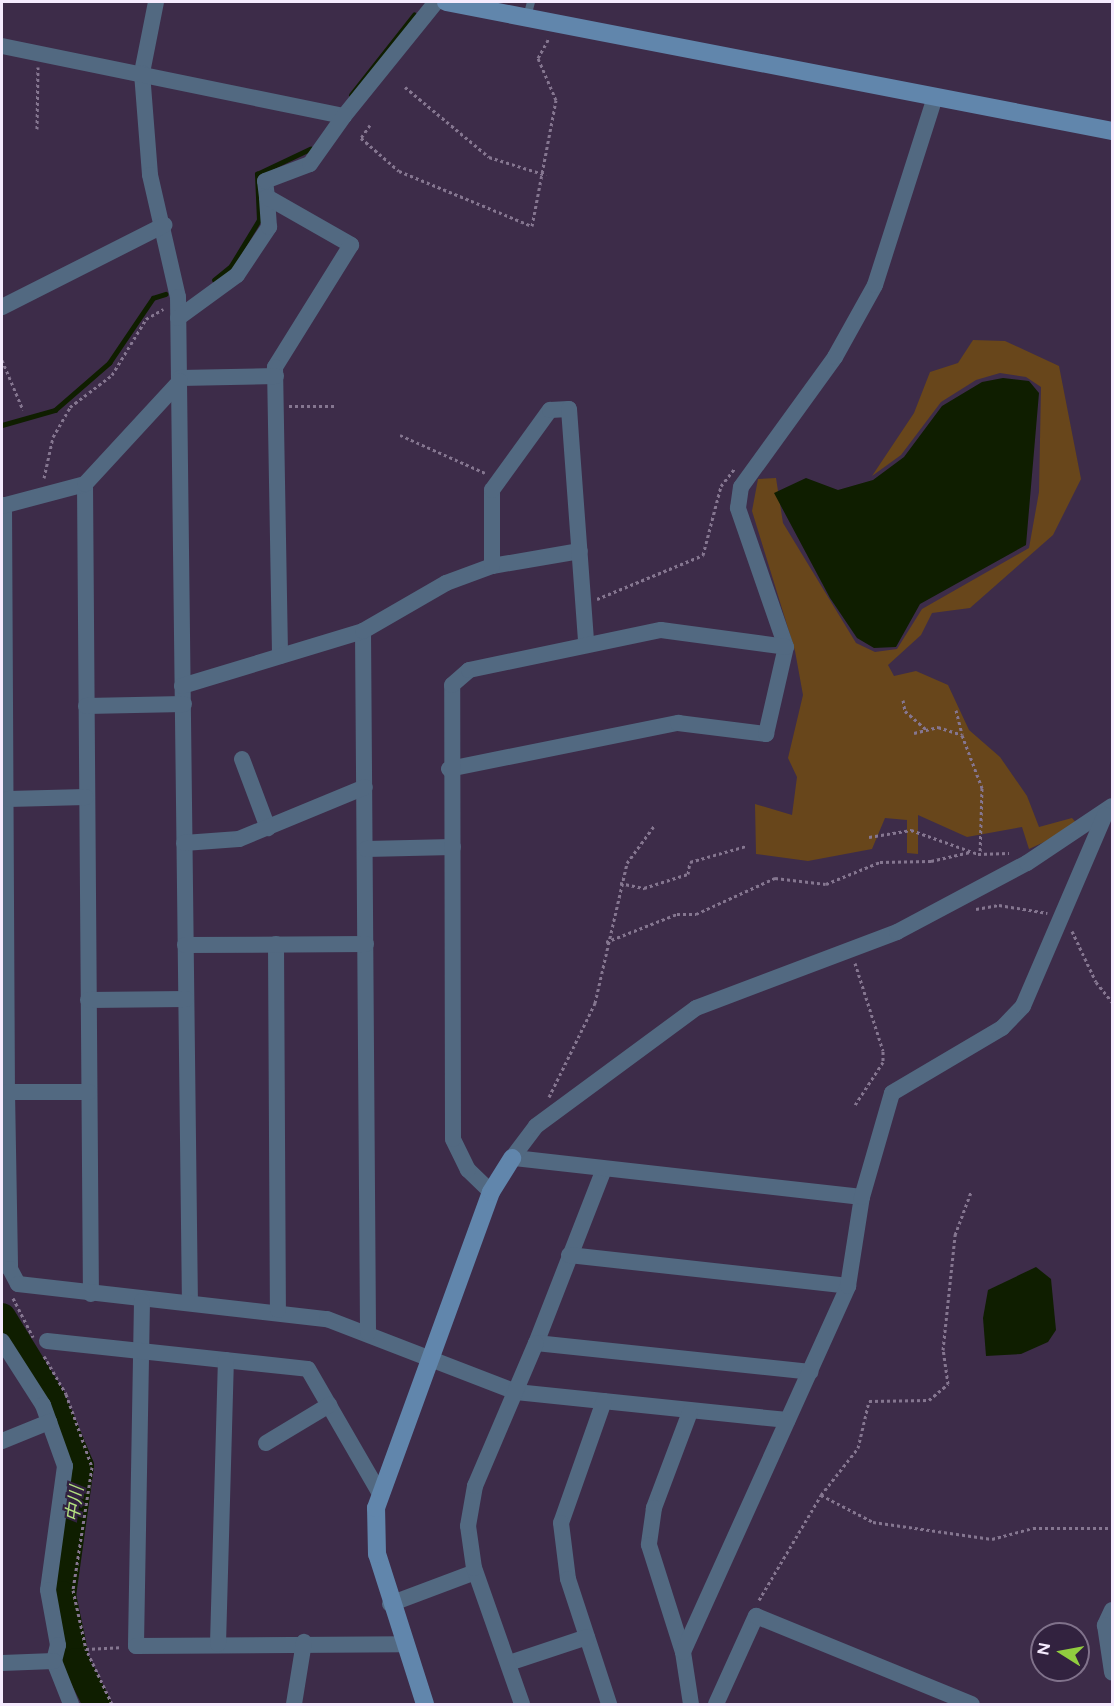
<!DOCTYPE html>
<html>
<head>
<meta charset="utf-8">
<style>
	body { margin:0 }
	#map { position:relative; width:1114px; height:1706px; overflow:hidden; background:#3d2c49; font-family:Figtree,"Noto Sans JP",sans-serif }
	div>[style] { position:absolute }
	.green>* { inset:0; background:#68461b }
	.water>* { inset:0; background:#0f1e00 }
	.stream>* { height:4.5px; margin:-2.25px; padding:0 2.25px; transform-origin:2.25px; border-radius:2.25px; background:#0f1e00 }
	.river>* { height:28px; margin:-14px; padding:0 14px; transform-origin:14px; border-radius:14px; background:#0f1e00 }
	.path>* { height:3px; margin-top:-1.5px; transform-origin:0; background:repeating-linear-gradient(90deg,#857690 0 3px,transparent 0 6px) }
	.lane>* { height:8px; margin:-4px; padding:0 4px; transform-origin:4px; border-radius:4px; background:#526981 }
	.street>* { height:16px; margin:-8px; padding:0 8px; transform-origin:8px; border-radius:8px; background:#526981 }
	.secondary>* { height:18px; margin:-9px; padding:0 9px; transform-origin:9px; border-radius:9px; background:#6186ac }
	span { translate:-50% -50%; white-space:nowrap; text-align:center; line-height:1.15; -webkit-text-stroke:4.5px #32223f; paint-order:stroke }
	.water-label { font-size:18px; color:#b3e17f; font-style:italic }
	.frame { position:absolute; inset:0; border:3px solid #f5ebfe; pointer-events:none }
	.north { position:absolute; left:1030px; top:1622px; width:60px; height:60px; box-sizing:border-box; background:#32223f; border:2px solid #80728b; border-radius:50%; rotate:281deg; font-size:16px; font-weight:700; line-height:24px; text-align:center; color:#f5ebfe }
	.north::after { content:''; display:block; margin:auto; width:21px; height:27px; background:#91cd3f; clip-path:polygon(50% 0,100% 100%,50% 72%,0 100%) }
</style>
</head>
<body>
<div id="map">
	<div class="green">
		<i style="clip-path:polygon(973px 340px,1005px 341px,1059px 366px,1081px 479px,1053px 535px,970px 608px,932px 613px,921px 635px,888px 665px,894px 676px,916px 671px,948px 685px,969px 730px,1000px 757px,1027px 796px,1039px 827px,1072px 818px,1079px 826px,1029px 849px,1022px 827px,967px 837px,918px 815px,918px 854px,907px 853px,907px 820px,885px 818px,872px 849px,808px 861px,756px 854px,755px 804px,792px 815px,797px 777px,788px 758px,803px 695px,795px 651px,752px 511px,758px 479px,776px 478px,783px 523px,856px 643px,875px 652px,897px 649px,922px 609px,1029px 548px,1039px 492px,1041px 387px,1026px 377px,1000px 373px,976px 380px,941px 402px,901px 455px,872px 476px,914px 413px,930px 372px,958px 363px)"></i>
	</div>
	<div class="water">
		<i style="clip-path:polygon(1003px 378px,1029px 381px,1039px 393px,1026px 545px,920px 604px,896px 647px,874px 648px,857px 638px,830px 598px,774px 493px,806px 478px,838px 490px,873px 480px,904px 457px,942px 406px,982px 382px)"></i>
		<i style="clip-path:polygon(1036px 1267px,1051px 1279px,1056px 1330px,1048px 1342px,1021px 1354px,986px 1356px,983px 1318px,988px 1290px)"></i>
	</div>
	<div class="stream">
		<i style="left:351px;top:95px;width:102px;rotate:-51.8deg"></i>
		<i style="left:214px;top:280px;width:22px;rotate:-39deg"></i>
		<i style="left:231px;top:266px;width:54px;rotate:-58.7deg"></i>
		<i style="left:259px;top:220px;width:46px;rotate:-92.5deg"></i>
		<i style="left:257px;top:174px;width:59px;rotate:-25.3deg"></i>
		<i style="left:2px;top:425px;width:55px;rotate:-15.8deg"></i>
		<i style="left:55px;top:410px;width:72px;rotate:-41deg"></i>
		<i style="left:109px;top:363px;width:78px;rotate:-55.9deg"></i>
		<i style="left:153px;top:298px;width:13px;rotate:-18deg"></i>
	</div>
	<div class="river">
		<i style="left:2px;top:1317px;width:94px;rotate:58.5deg"></i>
		<i style="left:51px;top:1397px;width:75px;rotate:67.2deg"></i>
		<i style="left:80px;top:1466px;width:130px;rotate:97.9deg"></i>
		<i style="left:62px;top:1595px;width:68px;rotate:78.2deg"></i>
		<i style="left:76px;top:1662px;width:47px;rotate:63.4deg"></i>
	</div>
	<div class="path">
		<i style="left:405px;top:87px;width:109px;rotate:39.8deg"></i>
		<i style="left:489px;top:157px;width:60px;rotate:17.5deg"></i>
		<i style="left:370px;top:125px;width:16px;rotate:125deg"></i>
		<i style="left:361px;top:138px;width:50px;rotate:41deg"></i>
		<i style="left:399px;top:171px;width:144px;rotate:22.5deg"></i>
		<i style="left:532px;top:226px;width:128px;rotate:-79.2deg"></i>
		<i style="left:556px;top:100px;width:46px;rotate:-113.2deg"></i>
		<i style="left:538px;top:58px;width:23px;rotate:-61deg"></i>
		<i style="left:37px;top:129px;width:62px;rotate:-89.1deg"></i>
		<i style="left:2px;top:360px;width:54px;rotate:67.2deg"></i>
		<i style="left:289px;top:406px;width:46px"></i>
		<i style="left:400px;top:435px;width:93px;rotate:24.1deg"></i>
		<i style="left:44px;top:478px;width:42px;rotate:-77.6deg"></i>
		<i style="left:53px;top:437px;width:34px;rotate:-60deg"></i>
		<i style="left:70px;top:407px;width:53px;rotate:-37.3deg"></i>
		<i style="left:112px;top:375px;width:66px;rotate:-58.7deg"></i>
		<i style="left:146px;top:319px;width:20px;rotate:-30deg"></i>
		<i style="left:597px;top:599px;width:115px;rotate:-22.5deg"></i>
		<i style="left:703px;top:555px;width:71px;rotate:-75.4deg"></i>
		<i style="left:721px;top:486px;width:23px;rotate:-52deg"></i>
		<i style="left:903px;top:700px;width:11px;rotate:80deg"></i>
		<i style="left:905px;top:711px;width:28px;rotate:41deg"></i>
		<i style="left:956px;top:710px;width:25px;rotate:76deg"></i>
		<i style="left:914px;top:733px;width:25px;rotate:-14deg"></i>
		<i style="left:938px;top:727px;width:25px;rotate:18deg"></i>
		<i style="left:962px;top:735px;width:57px;rotate:69.3deg"></i>
		<i style="left:982px;top:788px;width:66px;rotate:91.7deg"></i>
		<i style="left:869px;top:837px;width:43px;rotate:-9.5deg"></i>
		<i style="left:911px;top:830px;width:71px;rotate:19.7deg"></i>
		<i style="left:978px;top:854px;width:31px;rotate:-2deg"></i>
		<i style="left:620px;top:883px;width:25px;rotate:12deg"></i>
		<i style="left:644px;top:888px;width:46px;rotate:-17.7deg"></i>
		<i style="left:688px;top:874px;width:12px;rotate:-81deg"></i>
		<i style="left:690px;top:862px;width:58px;rotate:-15.9deg"></i>
		<i style="left:976px;top:909px;width:23px;rotate:-10deg"></i>
		<i style="left:999px;top:905px;width:49px;rotate:9.5deg"></i>
		<i style="left:1072px;top:931px;width:56px;rotate:64.8deg"></i>
		<i style="left:1096px;top:982px;width:26px;rotate:51deg"></i>
		<i style="left:606px;top:942px;width:76px;rotate:-21.5deg"></i>
		<i style="left:677px;top:914px;width:19px"></i>
		<i style="left:696px;top:914px;width:87px;rotate:-24.5deg"></i>
		<i style="left:775px;top:878px;width:51px;rotate:6.7deg"></i>
		<i style="left:826px;top:884px;width:58px;rotate:-22.2deg"></i>
		<i style="left:880px;top:862px;width:51px;rotate:-1.1deg"></i>
		<i style="left:931px;top:861px;width:40px;rotate:-13deg"></i>
		<i style="left:855px;top:963px;width:92px;rotate:72.3deg"></i>
		<i style="left:883px;top:1051px;width:11px;rotate:90deg"></i>
		<i style="left:883px;top:1062px;width:51px;rotate:123.1deg"></i>
		<i style="left:549px;top:1097px;width:105px;rotate:-63.9deg"></i>
		<i style="left:595px;top:1003px;width:144px;rotate:-77.1deg"></i>
		<i style="left:627px;top:863px;width:46px;rotate:-53.9deg"></i>
		<i style="left:13px;top:1298px;width:44px;rotate:62.9deg"></i>
		<i style="left:44px;top:1356px;width:44px;rotate:59.9deg"></i>
		<i style="left:66px;top:1394px;width:77px;rotate:70.4deg"></i>
		<i style="left:92px;top:1467px;width:124px;rotate:98.8deg"></i>
		<i style="left:73px;top:1590px;width:60px;rotate:77.6deg"></i>
		<i style="left:821px;top:1495px;width:60px;rotate:-51.8deg"></i>
		<i style="left:858px;top:1448px;width:48px;rotate:-76.8deg"></i>
		<i style="left:869px;top:1401px;width:60px;rotate:-1deg"></i>
		<i style="left:929px;top:1400px;width:25px;rotate:-40deg"></i>
		<i style="left:948px;top:1384px;width:34px;rotate:-98deg"></i>
		<i style="left:943px;top:1350px;width:116px;rotate:-84deg"></i>
		<i style="left:955px;top:1235px;width:46px;rotate:-69.6deg"></i>
		<i style="left:759px;top:1600px;width:122px;rotate:-59.4deg"></i>
		<i style="left:821px;top:1495px;width:59px;rotate:27.4deg"></i>
		<i style="left:873px;top:1522px;width:120px;rotate:8.1deg"></i>
		<i style="left:992px;top:1539px;width:42px;rotate:-15deg"></i>
		<i style="left:1033px;top:1528px;width:79px"></i>
		<i style="left:112px;top:1704px;width:61px;rotate:-115.3deg"></i>
		<i style="left:86px;top:1649px;width:34px;rotate:-3deg"></i>
	</div>
	<div class="lane">
		<i style="left:527px;top:17px;width:16px;rotate:-75deg"></i>
	</div>
	<div class="street">
		<i style="left:156px;top:2px;width:72px;rotate:101.2deg"></i>
		<i style="left:142px;top:73px;width:102px;rotate:85.5deg"></i>
		<i style="left:150px;top:175px;width:125px;rotate:77.1deg"></i>
		<i style="left:178px;top:297px;width:1006px;rotate:89.32deg"></i>
		<i style="left:2px;top:46px;width:349px;rotate:11.6deg"></i>
		<i style="left:344px;top:116px;width:146px;rotate:-51.1deg"></i>
		<i style="left:267px;top:197px;width:16px;rotate:-97deg"></i>
		<i style="left:265px;top:181px;width:48px;rotate:-20.7deg"></i>
		<i style="left:310px;top:164px;width:59px;rotate:-54.7deg"></i>
		<i style="left:2px;top:307px;width:182px;rotate:-26.8deg"></i>
		<i style="left:178px;top:318px;width:73px;rotate:-36.1deg"></i>
		<i style="left:237px;top:275px;width:58px;rotate:-56.3deg"></i>
		<i style="left:269px;top:227px;width:30px;rotate:-94deg"></i>
		<i style="left:267px;top:197px;width:97px;rotate:29.7deg"></i>
		<i style="left:351px;top:245px;width:144px;rotate:121.9deg"></i>
		<i style="left:275px;top:367px;width:289px;rotate:89deg"></i>
		<i style="left:180px;top:378px;width:96px;rotate:-1.2deg"></i>
		<i style="left:85px;top:484px;width:810px;rotate:89.58deg"></i>
		<i style="left:4px;top:505px;width:587px;rotate:89.71deg"></i>
		<i style="left:7px;top:1092px;width:177px;rotate:89deg"></i>
		<i style="left:10px;top:1269px;width:17px;rotate:62deg"></i>
		<i style="left:18px;top:1284px;width:311px;rotate:6.5deg"></i>
		<i style="left:327px;top:1319px;width:203px;rotate:21.1deg"></i>
		<i style="left:516px;top:1392px;width:273px;rotate:5.9deg"></i>
		<i style="left:2px;top:506px;width:86px;rotate:-14.8deg"></i>
		<i style="left:85px;top:484px;width:140px;rotate:-47.3deg"></i>
		<i style="left:492px;top:566px;width:89px;rotate:-9.7deg"></i>
		<i style="left:363px;top:631px;width:702px;rotate:89.59deg"></i>
		<i style="left:182px;top:686px;width:189px;rotate:-16.9deg"></i>
		<i style="left:363px;top:631px;width:96px;rotate:-30deg"></i>
		<i style="left:446px;top:583px;width:49px;rotate:-20.3deg"></i>
		<i style="left:492px;top:566px;width:76px;rotate:-90deg"></i>
		<i style="left:492px;top:490px;width:99px;rotate:-54.1deg"></i>
		<i style="left:550px;top:410px;width:19px;rotate:-3deg"></i>
		<i style="left:569px;top:409px;width:235px;rotate:85.8deg"></i>
		<i style="left:86px;top:706px;width:98px;rotate:-1.2deg"></i>
		<i style="left:242px;top:759px;width:74px;rotate:69.4deg"></i>
		<i style="left:449px;top:769px;width:234px;rotate:-11.4deg"></i>
		<i style="left:678px;top:723px;width:89px;rotate:7.1deg"></i>
		<i style="left:766px;top:734px;width:89px;rotate:-77.1deg"></i>
		<i style="left:786px;top:647px;width:147px;rotate:-109.1deg"></i>
		<i style="left:738px;top:508px;width:21px;rotate:-82deg"></i>
		<i style="left:741px;top:487px;width:160px;rotate:-54.1deg"></i>
		<i style="left:835px;top:357px;width:82px;rotate:-60.9deg"></i>
		<i style="left:875px;top:285px;width:197px;rotate:-72.3deg"></i>
		<i style="left:8px;top:799px;width:78px;rotate:-1.5deg"></i>
		<i style="left:184px;top:843px;width:55px;rotate:-4.2deg"></i>
		<i style="left:239px;top:839px;width:136px;rotate:-22.4deg"></i>
		<i style="left:366px;top:849px;width:87px;rotate:-1.3deg"></i>
		<i style="left:276px;top:944px;width:366px;rotate:89.7deg"></i>
		<i style="left:185px;top:945px;width:181px;rotate:-0.3deg"></i>
		<i style="left:88px;top:1000px;width:98px;rotate:-0.6deg"></i>
		<i style="left:7px;top:1092px;width:82px"></i>
		<i style="left:604px;top:1169px;width:187px;rotate:111.3deg"></i>
		<i style="left:536px;top:1343px;width:276px;rotate:6deg"></i>
		<i style="left:491px;top:1192px;width:32px;rotate:-136deg"></i>
		<i style="left:468px;top:1170px;width:34px;rotate:-116deg"></i>
		<i style="left:453px;top:1139px;width:454px;rotate:-90.1deg"></i>
		<i style="left:452px;top:685px;width:23px;rotate:-41deg"></i>
		<i style="left:469px;top:670px;width:196px;rotate:-11.8deg"></i>
		<i style="left:661px;top:630px;width:126px;rotate:7.7deg"></i>
		<i style="left:862px;top:1197px;width:352px;rotate:-173.6deg"></i>
		<i style="left:512px;top:1158px;width:40px;rotate:-53deg"></i>
		<i style="left:536px;top:1126px;width:199px;rotate:-36.4deg"></i>
		<i style="left:696px;top:1008px;width:215px;rotate:-20.7deg"></i>
		<i style="left:897px;top:932px;width:147px;rotate:-28deg"></i>
		<i style="left:1027px;top:863px;width:102px;rotate:-33.8deg"></i>
		<i style="left:569px;top:1255px;width:281px;rotate:6.3deg"></i>
		<i style="left:142px;top:1301px;width:345px;rotate:91deg"></i>
		<i style="left:136px;top:1646px;width:268px;rotate:-0.4deg"></i>
		<i style="left:2px;top:1341px;width:76px;rotate:57.4deg"></i>
		<i style="left:43px;top:1405px;width:65px;rotate:70.2deg"></i>
		<i style="left:65px;top:1466px;width:125px;rotate:97.8deg"></i>
		<i style="left:48px;top:1590px;width:56px;rotate:79.7deg"></i>
		<i style="left:58px;top:1645px;width:16px;rotate:104deg"></i>
		<i style="left:54px;top:1661px;width:46px;rotate:68.4deg"></i>
		<i style="left:47px;top:1341px;width:262px;rotate:6.1deg"></i>
		<i style="left:308px;top:1369px;width:142px;rotate:60deg"></i>
		<i style="left:604px;top:1401px;width:129px;rotate:109.4deg"></i>
		<i style="left:561px;top:1523px;width:56px;rotate:82.9deg"></i>
		<i style="left:568px;top:1579px;width:132px;rotate:71.8deg"></i>
		<i style="left:690px;top:1412px;width:103px;rotate:110.6deg"></i>
		<i style="left:654px;top:1508px;width:37px;rotate:98deg"></i>
		<i style="left:649px;top:1545px;width:112px;rotate:72.4deg"></i>
		<i style="left:683px;top:1652px;width:53px;rotate:81.3deg"></i>
		<i style="left:2px;top:1441px;width:51px;rotate:-22deg"></i>
		<i style="left:266px;top:1443px;width:74px;rotate:-31.1deg"></i>
		<i style="left:390px;top:1604px;width:91px;rotate:-20.6deg"></i>
		<i style="left:1112px;top:1610px;width:17px;rotate:115deg"></i>
		<i style="left:1105px;top:1625px;width:48px;rotate:81.5deg"></i>
		<i style="left:218px;top:1644px;width:284px;rotate:-88.4deg"></i>
		<i style="left:683px;top:1652px;width:401px;rotate:-65.7deg"></i>
		<i style="left:848px;top:1286px;width:90px;rotate:-81.1deg"></i>
		<i style="left:862px;top:1197px;width:108px;rotate:-73.9deg"></i>
		<i style="left:892px;top:1093px;width:128px;rotate:-30.6deg"></i>
		<i style="left:1002px;top:1028px;width:30px;rotate:-46deg"></i>
		<i style="left:1023px;top:1006px;width:208px;rotate:-66.8deg"></i>
		<i style="left:2px;top:1663px;width:52px;rotate:-2.2deg"></i>
		<i style="left:509px;top:1663px;width:82px;rotate:-18.4deg"></i>
		<i style="left:294px;top:1704px;width:63px;rotate:-80.8deg"></i>
		<i style="left:522px;top:1704px;width:144px;rotate:-109.4deg"></i>
		<i style="left:474px;top:1568px;width:42px;rotate:-98.1deg"></i>
		<i style="left:468px;top:1526px;width:41px;rotate:-80.1deg"></i>
		<i style="left:475px;top:1486px;width:155px;rotate:-66.9deg"></i>
		<i style="left:716px;top:1704px;width:97px;rotate:-65.6deg"></i>
		<i style="left:756px;top:1616px;width:233px;rotate:22.2deg"></i>
	</div>
	<div class="secondary">
		<i style="left:446px;top:2px;width:678px;rotate:10.96deg"></i>
		<i style="left:425px;top:1704px;width:157px;rotate:-107.7deg"></i>
		<i style="left:377px;top:1554px;width:46px;rotate:-91.2deg"></i>
		<i style="left:376px;top:1508px;width:336px;rotate:-70deg"></i>
		<i style="left:491px;top:1192px;width:40px;rotate:-58deg"></i>
	</div>
	<div class="water-label">
		<span style="left:75px;top:1504px;rotate:-82deg">中川</span>
	</div>
	<div class="frame"></div>
	<div class="north">N</div>
</div>
</body>
</html>
